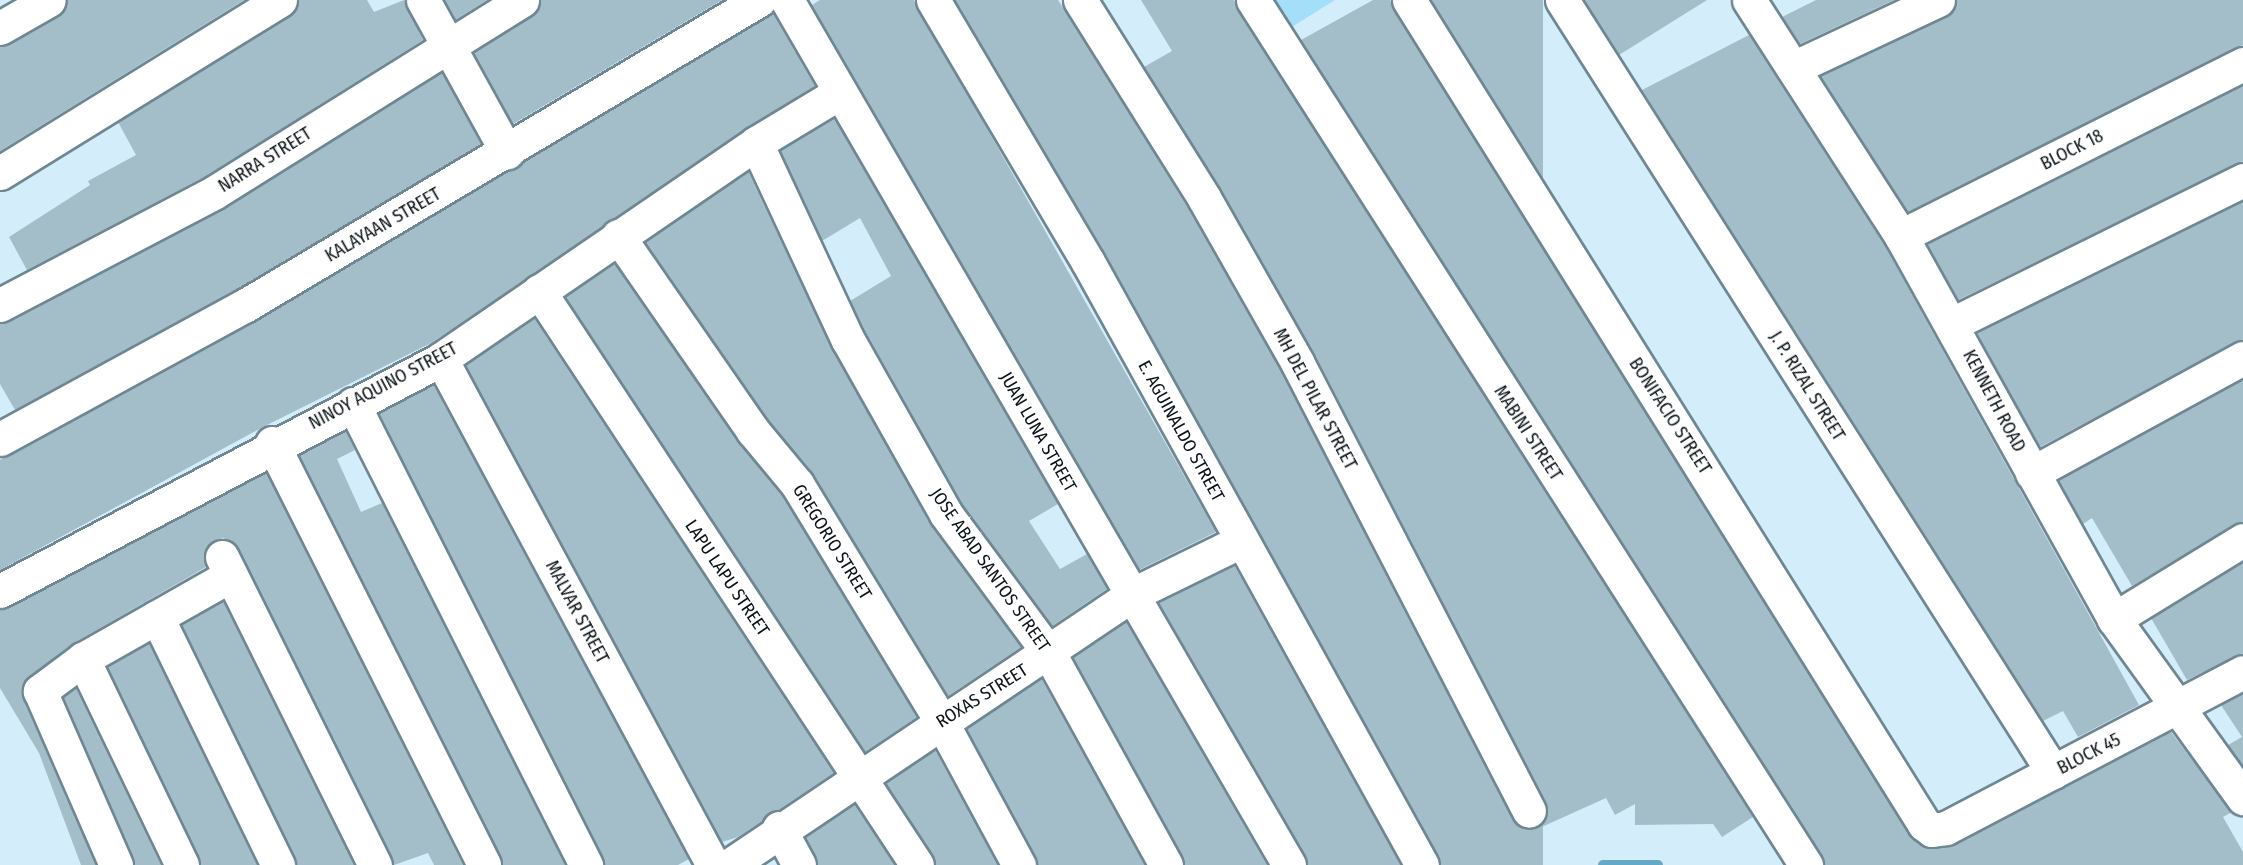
<!DOCTYPE html>
<html>
<head>
<meta charset="utf-8">
<style>
	body { margin:0 }
	#map { position:relative; width:2243px; height:865px; overflow:hidden; background:#d3eefa; font-family:"Fira Sans Condensed",sans-serif }
	div>[style] { position:absolute }
	.green>* { inset:0; background:#a3dff8 }
	.stream>* { height:10px; margin:-5px; padding:0 5px; transform-origin:5px; border-radius:5px; background:#64aac6 }
	.building>* { inset:0; background:#a4bec9; transform-origin:0 0 }
	.roads { filter:drop-shadow(2px 0 #6e8792) drop-shadow(-2px 0 #6e8792) drop-shadow(0 2px #6e8792) drop-shadow(0 -2px #6e8792) }
	.minor>* { height:33px; margin:-16.5px; padding:0 16.5px; transform-origin:16.5px; border-radius:16.5px; background:#fff }
	.tertiary>* { height:33px; margin:-16.5px; padding:0 16.5px; transform-origin:16.5px; border-radius:16.5px; background:#fff }
	span { translate:-50% -50%; white-space:nowrap; text-align:center; line-height:1.15; -webkit-text-stroke:5px #fff; paint-order:stroke }
	.street-label { font-size:18px; color:#091216 }
</style>
</head>
<body>
<div id="map">
	<div class="green">
		<i style="clip-path:polygon(1268px 0,1335px 0,1287px 30px)"></i>
	</div>
	<div class="stream">
		<i style="left:1603px;top:865px;width:55px"></i>
	</div>
	<div class="building">
		<i style="clip-path:polygon(68px 0,244px 0,0 151px,0 47px,58px 16px)"></i>
		<i style="clip-path:polygon(299px 0,367px 0,374px 12px,404px 0,423px 40px,206px 176px,27px 270px,9px 237px,90px 185px,88px 181px,136px 155px,118px 122px,290px 16px)"></i>
		<i style="clip-path:polygon(444px 0,487px 0,455px 20px)"></i>
		<i style="clip-path:polygon(541px 0,722px 0,513px 124px,473px 52px,532px 16px)"></i>
		<i style="clip-path:polygon(820px 0,914px 0,1216px 532px,1139px 570px,812px 5px)"></i>
		<i style="clip-path:polygon(955px 0,1058px 0,1188px 208px,1281px 371px,1512px 820px,1519px 827px,1537px 828px,1545px 821px,1546px 802px,1314px 353px,1144px 67px,1172px 51px,1141px 0,1234px 0,1753px 817px,1722px 837px,1713px 824px,1635px 825px,1635px 804px,1615px 815px,1606px 798px,1458px 865px,1441px 865px,1104px 253px)"></i>
		<i style="clip-path:polygon(1373px 0,1390px 0,1912px 839px,1928px 848px,1954px 845px,2171px 732px,2232px 812px,2223px 817px,2243px 852px,2243px 865px,1825px 865px,1301px 40px)"></i>
		<i style="left:1431px;top:0;width:112px;height:956px"></i>
		<i style="clip-path:polygon(1584px 0,1707px 0,1619px 55px)"></i>
		<i style="clip-path:polygon(1816px 0,1894px 0,1800px 44px,1782px 17px)"></i>
		<i style="clip-path:polygon(1956px 0,2243px 0,2243px 45px,1908px 212px,1820px 76px,1946px 17px)"></i>
		<i style="clip-path:polygon(772px 12px,815px 86px,431px 343px,263px 427px,0 570px,0 460px,256px 321px)"></i>
		<i style="clip-path:polygon(1749px 35px,1885px 246px,2139px 705px,2078px 737px,2063px 711px,2043px 721px,1642px 90px)"></i>
		<i style="clip-path:polygon(442px 72px,481px 144px,237px 289px,15px 410px,0 384px,0 324px,224px 209px)"></i>
		<i style="clip-path:polygon(2243px 85px,2243px 161px,1958px 300px,1927px 244px)"></i>
		<i style="clip-path:polygon(834px 118px,1058px 504px,1029px 521px,1060px 569px,1087px 554px,1107px 589px,1052px 626px,962px 504px,865px 331px,850px 301px,891px 276px,860px 218px,822px 241px,780px 150px)"></i>
		<i style="clip-path:polygon(748px 171px,832px 349px,930px 523px,1021px 647px,948px 696px,813px 474px,768px 420px,645px 242px)"></i>
		<i style="clip-path:polygon(2243px 201px,2243px 339px,2040px 447px,1976px 333px)"></i>
		<i style="clip-path:polygon(614px 263px,738px 442px,782px 495px,917px 717px,865px 752px,565px 297px)"></i>
		<i style="clip-path:polygon(534px 318px,834px 773px,738px 837px,722px 842px,465px 365px)"></i>
		<i style="clip-path:polygon(2243px 379px,2243px 521px,2132px 586px,2092px 518px,2083px 524px,2058px 480px)"></i>
		<i style="clip-path:polygon(433px 384px,689px 859px,678px 865px,605px 865px,379px 413px)"></i>
		<i style="clip-path:polygon(345px 430px,355px 450px,337px 459px,361px 512px,382px 503px,565px 865px,503px 865px,299px 455px)"></i>
		<i style="clip-path:polygon(266px 472px,463px 865px,434px 865px,428px 853px,394px 865px,239px 549px,223px 538px,206px 547px,206px 567px,74px 643px,23px 683px,23px 699px,96px 865px,81px 865px,39px 753px,0 688px,0 610px)"></i>
		<i style="clip-path:polygon(2243px 562px,2243px 653px,2187px 680px,2151px 618px)"></i>
		<i style="clip-path:polygon(1234px 565px,1401px 865px,1308px 865px,1158px 602px)"></i>
		<i style="clip-path:polygon(223px 601px,354px 865px,297px 865px,182px 625px)"></i>
		<i style="clip-path:polygon(1126px 621px,1267px 865px,1185px 865px,1073px 657px)"></i>
		<i style="clip-path:polygon(149px 643px,257px 865px,201px 865px,107px 667px)"></i>
		<i style="clip-path:polygon(1041px 678px,1145px 865px,1038px 865px,966px 729px)"></i>
		<i style="clip-path:polygon(76px 688px,161px 865px,134px 865px,63px 697px)"></i>
		<i style="clip-path:polygon(2243px 693px,2243px 766px,2228px 745px,2242px 737px,2221px 705px)"></i>
		<i style="clip-path:polygon(935px 750px,998px 865px,936px 865px,885px 783px)"></i>
		<i style="clip-path:polygon(854px 804px,895px 865px,818px 865px,805px 837px)"></i>
	</div>
	<div class="roads">
		<div class="minor">
			<i style="left:423px;top:0;width:174px;rotate:61.1deg"></i>
			<i style="left:787px;top:0;width:1000px;rotate:59.87deg"></i>
			<i style="left:933px;top:0;width:304px;rotate:59.4deg"></i>
			<i style="left:1088px;top:262px;width:689px;rotate:61.02deg"></i>
			<i style="left:1080px;top:0;width:234px;rotate:57.9deg"></i>
			<i style="left:1204px;top:198px;width:189px;rotate:60.4deg"></i>
			<i style="left:1297px;top:362px;width:505px;rotate:62.67deg"></i>
			<i style="left:1253px;top:0;width:1027px;rotate:57.41deg"></i>
			<i style="left:1409px;top:0;width:972px;rotate:57.99deg"></i>
			<i style="left:1924px;top:824px;width:10px;rotate:37deg"></i>
			<i style="left:1932px;top:830px;width:14px;rotate:-8deg"></i>
			<i style="left:1946px;top:828px;width:335px;rotate:-27.7deg"></i>
			<i style="left:1562px;top:0;width:915px;rotate:57.54deg"></i>
			<i style="left:0;top:28px;width:56px;rotate:-29.7deg"></i>
			<i style="left:1793px;top:68px;width:160px;rotate:-25.1deg"></i>
			<i style="left:756px;top:143px;width:217px;rotate:65deg"></i>
			<i style="left:848px;top:340px;width:200px;rotate:60.6deg"></i>
			<i style="left:946px;top:514px;width:173px;rotate:53.5deg"></i>
			<i style="left:1049px;top:653px;width:242px;rotate:61.1deg"></i>
			<i style="left:0;top:173px;width:329px;rotate:-31.7deg"></i>
			<i style="left:618px;top:236px;width:237px;rotate:55.3deg"></i>
			<i style="left:753px;top:431px;width:69px;rotate:50.3deg"></i>
			<i style="left:797px;top:484px;width:277px;rotate:58.7deg"></i>
			<i style="left:941px;top:721px;width:164px;rotate:61.6deg"></i>
			<i style="left:1901px;top:236px;width:383px;rotate:-26.7deg"></i>
			<i style="left:539px;top:291px;width:687px;rotate:56.63deg"></i>
			<i style="left:0;top:305px;width:243px;rotate:-27.7deg"></i>
			<i style="left:215px;top:192px;width:362px;rotate:-32deg"></i>
			<i style="left:1952px;top:324px;width:325px;rotate:-26.3deg"></i>
			<i style="left:441px;top:359px;width:574px;rotate:61.74deg"></i>
			<i style="left:353px;top:404px;width:517px;rotate:63.19deg"></i>
			<i style="left:0;top:439px;width:280px;rotate:-28.6deg"></i>
			<i style="left:246px;top:305px;width:597px;rotate:-30.73deg"></i>
			<i style="left:272px;top:443px;width:472px;rotate:63.3deg"></i>
			<i style="left:2032px;top:473px;width:240px;rotate:-28.6deg"></i>
			<i style="left:222px;top:557px;width:344px;rotate:63.6deg"></i>
			<i style="left:0;top:591px;width:498px;rotate:-27.7deg"></i>
			<i style="left:441px;top:359px;width:382px;rotate:-34.4deg"></i>
			<i style="left:756px;top:143px;width:97px;rotate:-31.1deg"></i>
			<i style="left:157px;top:617px;width:276px;rotate:64deg"></i>
			<i style="left:2114px;top:619px;width:151px;rotate:-31.5deg"></i>
			<i style="left:83px;top:659px;width:54px;rotate:143.3deg"></i>
			<i style="left:40px;top:691px;width:190px;rotate:66.4deg"></i>
			<i style="left:779px;top:828px;width:42px;rotate:61.6deg"></i>
			<i style="left:182px;top:865px;width:229px;rotate:-115.7deg"></i>
			<i style="left:83px;top:659px;width:170px;rotate:-29.6deg"></i>
			<i style="left:730px;top:865px;width:486px;rotate:-33.9deg"></i>
			<i style="left:1133px;top:594px;width:120px;rotate:-26.1deg"></i>
		</div>
		<div class="tertiary">
			<i style="left:1749px;top:0;width:281px;rotate:57.2deg"></i>
			<i style="left:1901px;top:236px;width:438px;rotate:60.9deg"></i>
			<i style="left:2114px;top:619px;width:221px;rotate:54.2deg"></i>
		</div>
	</div>
	<div class="street-label">
		<span style="left:2072px;top:150px;rotate:-27deg">BLOCK 18</span>
		<span style="left:265px;top:160px;rotate:-32deg">NARRA STREET</span>
		<span style="left:383px;top:225px;rotate:-30deg">KALAYAAN STREET</span>
		<span style="left:383px;top:386px;rotate:-28deg">NINOY AQUINO STREET</span>
		<span style="left:1807px;top:386px;rotate:58deg">J. P. RIZAL STREET</span>
		<span style="left:1315px;top:399px;rotate:62deg">MH DEL PILAR STREET</span>
		<span style="left:1994px;top:401px;rotate:62deg">KENNETH ROAD</span>
		<span style="left:1670px;top:416px;rotate:57deg">BONIFACIO STREET</span>
		<span style="left:1181px;top:431px;rotate:61deg">E. AGUINALDO STREET</span>
		<span style="left:1038px;top:432px;rotate:60deg">JUAN LUNA STREET</span>
		<span style="left:1528px;top:433px;rotate:57deg">MABINI STREET</span>
		<span style="left:832px;top:542px;rotate:58deg">GREGORIO STREET</span>
		<span style="left:990px;top:570px;rotate:55deg">JOSE ABAD SANTOS STREET</span>
		<span style="left:727px;top:578px;rotate:56deg">LAPU LAPU STREET</span>
		<span style="left:577px;top:612px;rotate:62deg">MALVAR STREET</span>
		<span style="left:982px;top:696px;rotate:-32deg">ROXAS STREET</span>
		<span style="left:2089px;top:754px;rotate:-27deg">BLOCK 45</span>
	</div>
</div>
</body>
</html>
